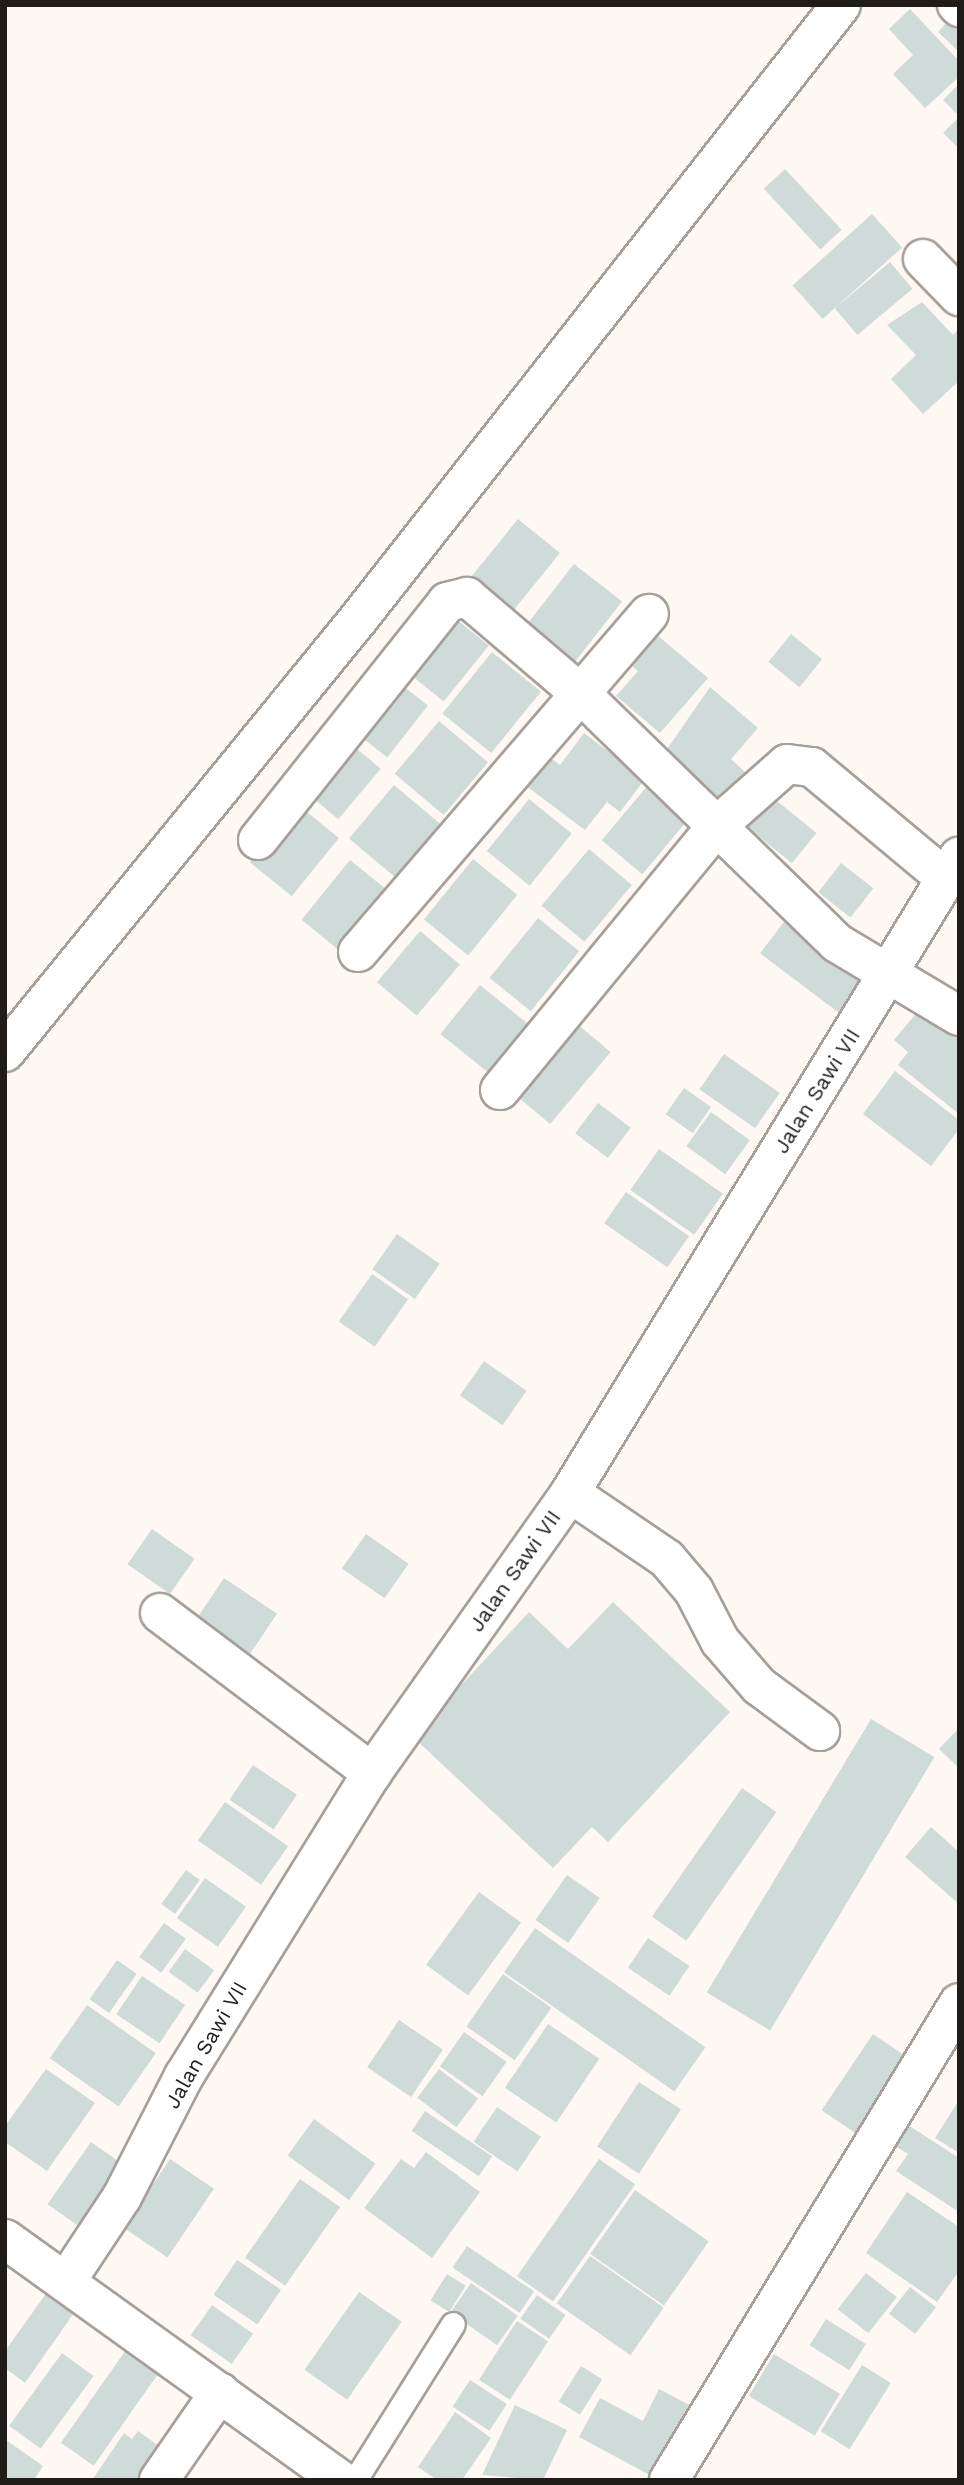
<!DOCTYPE html>
<html>
<head>
<meta charset="utf-8">
<style>
	body { margin:0 }
	#map { position:relative; width:964px; height:2485px; overflow:hidden; background:#fef8f4; font-family:"Work Sans",sans-serif }
	div>[style] { position:absolute }
	.building>* { inset:0; background:#cfdbd9; transform-origin:0 0 }
	.roads { filter:drop-shadow(2px 0 #a79f99) drop-shadow(-2px 0 #a79f99) drop-shadow(0 2px #a79f99) drop-shadow(0 -2px #a79f99) }
	.lane>* { height:23px; margin:-11.5px; padding:0 11.5px; transform-origin:11.5px; border-radius:11.5px; background:#fff }
	.street>* { height:38px; margin:-19px; padding:0 19px; transform-origin:19px; border-radius:19px; background:#fff }
	span { translate:-50% -50%; white-space:nowrap; text-align:center; line-height:1.15; -webkit-text-stroke:5px #fff; paint-order:stroke }
	.street-label { font-size:21px; color:#201c1a }
	.frame { position:absolute; inset:0; border:7px solid #201c1a; pointer-events:none }
</style>
</head>
<body>
<div id="map">
	<div class="building">
		<i style="clip-path:polygon(910px 9px,959px 61px,959px 77px,925px 108px,893px 74px,913px 55px,889px 29px)"></i>
		<i style="clip-path:polygon(949px 20px,959px 30px,959px 52px,938px 32px)"></i>
		<i style="clip-path:polygon(959px 84px,959px 116px,943px 100px)"></i>
		<i style="clip-path:polygon(959px 117px,959px 149px,943px 133px)"></i>
		<i style="left:785px;top:169px;width:83px;height:29px;rotate:47deg"></i>
		<i style="left:872px;top:214px;width:45px;height:107px;rotate:48deg"></i>
		<i style="left:890px;top:262px;width:35px;height:72px;rotate:50deg"></i>
		<i style="clip-path:polygon(922px 302px,953px 335px,959px 329px,959px 381px,923px 414px,891px 379px,916px 355px,887px 325px)"></i>
		<i style="left:518px;top:519px;width:54px;height:77px;rotate:39deg"></i>
		<i style="left:574px;top:564px;width:61px;height:85px;rotate:38deg"></i>
		<i style="left:450px;top:614px;width:50px;height:72px;rotate:39deg"></i>
		<i style="clip-path:polygon(650px 629px,708px 678px,660px 733px,616px 696px,638px 671px,624px 659px)"></i>
		<i style="left:791px;top:634px;width:40px;height:36px;rotate:39deg"></i>
		<i style="left:492px;top:652px;width:63px;height:79px;rotate:39deg"></i>
		<i style="left:394px;top:679px;width:43px;height:66px;rotate:38deg"></i>
		<i style="clip-path:polygon(710px 687px,758px 728px,731px 759px,745px 772px,721px 800px,665px 752px)"></i>
		<i style="left:439px;top:721px;width:64px;height:69px;rotate:40deg"></i>
		<i style="clip-path:polygon(584px 733px,645px 779px,620px 812px,607px 802px,585px 830px,521px 782px,543px 752px,560px 765px)"></i>
		<i style="left:350px;top:743px;width:40px;height:66px;rotate:40deg"></i>
		<i style="left:394px;top:785px;width:61px;height:70px;rotate:40deg"></i>
		<i style="left:648px;top:785px;width:53px;height:72px;rotate:40deg"></i>
		<i style="left:766px;top:792px;width:65px;height:39px;rotate:39deg"></i>
		<i style="left:529px;top:799px;width:55px;height:67px;rotate:39deg"></i>
		<i style="left:297px;top:804px;width:54px;height:75px;rotate:39deg"></i>
		<i style="left:589px;top:849px;width:56px;height:74px;rotate:40deg"></i>
		<i style="left:473px;top:859px;width:57px;height:78px;rotate:39deg"></i>
		<i style="left:350px;top:860px;width:55px;height:77px;rotate:39deg"></i>
		<i style="left:841px;top:863px;width:41px;height:37px;rotate:38deg"></i>
		<i style="left:538px;top:918px;width:53px;height:77px;rotate:39deg"></i>
		<i style="left:786px;top:919px;width:99px;height:43px;rotate:37deg"></i>
		<i style="left:420px;top:931px;width:52px;height:67px;rotate:40deg"></i>
		<i style="left:480px;top:985px;width:65px;height:63px;rotate:39deg"></i>
		<i style="clip-path:polygon(918px 1011px,940px 1028px,948px 1019px,959px 1028px,959px 1114px,898px 1065px,908px 1052px,894px 1040px)"></i>
		<i style="left:570px;top:1018px;width:53px;height:94px;rotate:40deg"></i>
		<i style="left:724px;top:1054px;width:68px;height:43px;rotate:35deg"></i>
		<i style="clip-path:polygon(895px 1071px,959px 1120px,959px 1129px,931px 1166px,863px 1114px)"></i>
		<i style="left:684px;top:1088px;width:33px;height:32px;rotate:35deg"></i>
		<i style="left:598px;top:1103px;width:41px;height:38px;rotate:37deg"></i>
		<i style="left:711px;top:1112px;width:48px;height:42px;rotate:36deg"></i>
		<i style="left:659px;top:1149px;width:78px;height:50px;rotate:35deg"></i>
		<i style="left:626px;top:1192px;width:77px;height:38px;rotate:35deg"></i>
		<i style="left:397px;top:1234px;width:52px;height:43px;rotate:35deg"></i>
		<i style="left:372px;top:1274px;width:44px;height:58px;rotate:35deg"></i>
		<i style="left:484px;top:1361px;width:52px;height:42px;rotate:35deg"></i>
		<i style="left:152px;top:1529px;width:52px;height:43px;rotate:35deg"></i>
		<i style="left:366px;top:1534px;width:52px;height:42px;rotate:35deg"></i>
		<i style="left:224px;top:1578px;width:64px;height:53px;rotate:34deg"></i>
		<i style="clip-path:polygon(613px 1602px,730px 1712px,608px 1842px,592px 1827px,553px 1868px,413px 1737px,529px 1612px,568px 1649px)"></i>
		<i style="left:871px;top:1719px;width:74px;height:319px;rotate:31deg"></i>
		<i style="clip-path:polygon(959px 1728px,959px 1768px,939px 1749px)"></i>
		<i style="left:253px;top:1765px;width:53px;height:42px;rotate:34deg"></i>
		<i style="left:742px;top:1788px;width:42px;height:157px;rotate:35deg"></i>
		<i style="left:225px;top:1802px;width:77px;height:47px;rotate:35deg"></i>
		<i style="clip-path:polygon(931px 1827px,959px 1852px,959px 1904px,905px 1857px)"></i>
		<i style="left:186px;top:1870px;width:17px;height:42px;rotate:36deg"></i>
		<i style="left:567px;top:1875px;width:40px;height:55px;rotate:35deg"></i>
		<i style="left:205px;top:1878px;width:50px;height:49px;rotate:35deg"></i>
		<i style="left:479px;top:1892px;width:52px;height:90px;rotate:36deg"></i>
		<i style="left:164px;top:1923px;width:27px;height:42px;rotate:36deg"></i>
		<i style="left:535px;top:1928px;width:208px;height:54px;rotate:35deg"></i>
		<i style="left:648px;top:1938px;width:50px;height:36px;rotate:34deg"></i>
		<i style="left:185px;top:1949px;width:36px;height:28px;rotate:36deg"></i>
		<i style="left:117px;top:1960px;width:24px;height:48px;rotate:35deg"></i>
		<i style="left:503px;top:1974px;width:59px;height:64px;rotate:35deg"></i>
		<i style="left:142px;top:1976px;width:52px;height:46px;rotate:34deg"></i>
		<i style="left:87px;top:2005px;width:84px;height:65px;rotate:35deg"></i>
		<i style="left:399px;top:2020px;width:53px;height:57px;rotate:34deg"></i>
		<i style="left:548px;top:2024px;width:62px;height:77px;rotate:34deg"></i>
		<i style="left:464px;top:2032px;width:52px;height:42px;rotate:35deg"></i>
		<i style="left:873px;top:2034px;width:50px;height:92px;rotate:34deg"></i>
		<i style="clip-path:polygon(46px 2069px,95px 2103px,47px 2171px,5px 2142px,5px 2126px)"></i>
		<i style="left:439px;top:2069px;width:49px;height:36px;rotate:37deg"></i>
		<i style="left:639px;top:2082px;width:50px;height:77px;rotate:33deg"></i>
		<i style="clip-path:polygon(959px 2100px,959px 2153px,935px 2138px)"></i>
		<i style="left:497px;top:2107px;width:53px;height:42px;rotate:34deg"></i>
		<i style="left:425px;top:2111px;width:81px;height:24px;rotate:34deg"></i>
		<i style="left:314px;top:2119px;width:76px;height:45px;rotate:36deg"></i>
		<i style="clip-path:polygon(908px 2125px,959px 2158px,959px 2212px,896px 2171px,908px 2154px,895px 2146px)"></i>
		<i style="left:91px;top:2142px;width:42px;height:76px;rotate:35deg"></i>
		<i style="clip-path:polygon(426px 2152px,480px 2192px,432px 2258px,364px 2208px,401px 2159px,414px 2168px)"></i>
		<i style="left:170px;top:2159px;width:53px;height:83px;rotate:34deg"></i>
		<i style="left:599px;top:2159px;width:44px;height:143px;rotate:35deg"></i>
		<i style="left:300px;top:2179px;width:49px;height:96px;rotate:35deg"></i>
		<i style="left:635px;top:2190px;width:90px;height:78px;rotate:35deg"></i>
		<i style="clip-path:polygon(907px 2192px,959px 2227px,959px 2271px,937px 2302px,866px 2253px)"></i>
		<i style="left:467px;top:2246px;width:81px;height:26px;rotate:34deg"></i>
		<i style="left:590px;top:2256px;width:90px;height:58px;rotate:35deg"></i>
		<i style="left:237px;top:2260px;width:53px;height:42px;rotate:34deg"></i>
		<i style="left:866px;top:2273px;width:39px;height:46px;rotate:38deg"></i>
		<i style="left:447px;top:2274px;width:22px;height:31px;rotate:32deg"></i>
		<i style="left:471px;top:2283px;width:57px;height:36px;rotate:35deg"></i>
		<i style="left:910px;top:2287px;width:33px;height:34px;rotate:38deg"></i>
		<i style="clip-path:polygon(50px 2288px,78px 2307px,25px 2383px,5px 2368px,5px 2351px)"></i>
		<i style="left:359px;top:2292px;width:52px;height:95px;rotate:35deg"></i>
		<i style="left:537px;top:2295px;width:35px;height:29px;rotate:35deg"></i>
		<i style="left:212px;top:2305px;width:50px;height:37px;rotate:35deg"></i>
		<i style="left:826px;top:2319px;width:47px;height:31px;rotate:32deg"></i>
		<i style="left:517px;top:2321px;width:37px;height:70px;rotate:33deg"></i>
		<i style="left:128px;top:2347px;width:40px;height:117px;rotate:35deg"></i>
		<i style="left:62px;top:2353px;width:39px;height:90px;rotate:36deg"></i>
		<i style="left:774px;top:2354px;width:77px;height:49px;rotate:31deg"></i>
		<i style="left:862px;top:2365px;width:34px;height:78px;rotate:32deg"></i>
		<i style="left:581px;top:2366px;width:25px;height:42px;rotate:32deg"></i>
		<i style="left:470px;top:2380px;width:44px;height:32px;rotate:33deg"></i>
		<i style="clip-path:polygon(659px 2389px,697px 2409px,659px 2480px,579px 2437px,600px 2398px,643px 2421px)"></i>
		<i style="clip-path:polygon(515px 2405px,567px 2430px,543px 2480px,482px 2475px)"></i>
		<i style="clip-path:polygon(455px 2412px,491px 2438px,462px 2480px,437px 2480px,418px 2467px)"></i>
		<i style="clip-path:polygon(138px 2431px,166px 2451px,146px 2480px,92px 2480px,124px 2433px,132px 2439px)"></i>
		<i style="clip-path:polygon(6px 2440px,43px 2466px,34px 2480px,5px 2480px)"></i>
	</div>
	<div class="roads">
		<div class="lane">
			<i style="left:355px;top:2480px;width:184px;rotate:-57.9deg"></i>
		</div>
		<div class="street">
			<i style="left:957px;top:5px;width:3px;rotate:45deg"></i>
			<i style="left:923px;top:259px;width:52px;rotate:45.8deg"></i>
			<i style="left:258px;top:840px;width:304px;rotate:-51.5deg"></i>
			<i style="left:447px;top:602px;width:21px;rotate:-14deg"></i>
			<i style="left:467px;top:597px;width:151px;rotate:40.4deg"></i>
			<i style="left:582px;top:695px;width:356px;rotate:44.2deg"></i>
			<i style="left:837px;top:943px;width:142px;rotate:30.9deg"></i>
			<i style="left:358px;top:952px;width:446px;rotate:-49.3deg"></i>
			<i style="left:5px;top:1052px;width:561px;rotate:-50.78deg"></i>
			<i style="left:360px;top:617px;width:778px;rotate:-51.83deg"></i>
			<i style="left:500px;top:1090px;width:343px;rotate:-50.6deg"></i>
			<i style="left:718px;top:825px;width:92px;rotate:-41.5deg"></i>
			<i style="left:787px;top:764px;width:25px;rotate:7deg"></i>
			<i style="left:812px;top:767px;width:173px;rotate:39.8deg"></i>
			<i style="left:570px;top:1493px;width:117px;rotate:34.2deg"></i>
			<i style="left:667px;top:1559px;width:42px;rotate:49.8deg"></i>
			<i style="left:694px;top:1591px;width:56px;rotate:62.5deg"></i>
			<i style="left:720px;top:1641px;width:60px;rotate:49.1deg"></i>
			<i style="left:759px;top:1686px;width:76px;rotate:36.4deg"></i>
			<i style="left:160px;top:1613px;width:266px;rotate:37deg"></i>
			<i style="left:5px;top:2239px;width:413px;rotate:35.7deg"></i>
			<i style="left:67px;top:2280px;width:100px;rotate:-56.5deg"></i>
			<i style="left:122px;top:2197px;width:136px;rotate:-62.9deg"></i>
			<i style="left:184px;top:2076px;width:357px;rotate:-58.2deg"></i>
			<i style="left:372px;top:1773px;width:343px;rotate:-54.7deg"></i>
			<i style="left:570px;top:1493px;width:746px;rotate:-58.55deg"></i>
			<i style="left:159px;top:2480px;width:107px;rotate:-55.3deg"></i>
			<i style="left:669px;top:2480px;width:558px;rotate:-58.7deg"></i>
		</div>
	</div>
	<div class="street-label">
		<span style="left:817px;top:1091px;rotate:-58deg">Jalan Sawi VII</span>
		<span style="left:515px;top:1571px;rotate:-55deg">Jalan Sawi VII</span>
		<span style="left:206px;top:2045px;rotate:-60deg">Jalan Sawi VII</span>
	</div>
	<div class="frame"></div>
</div>
</body>
</html>
